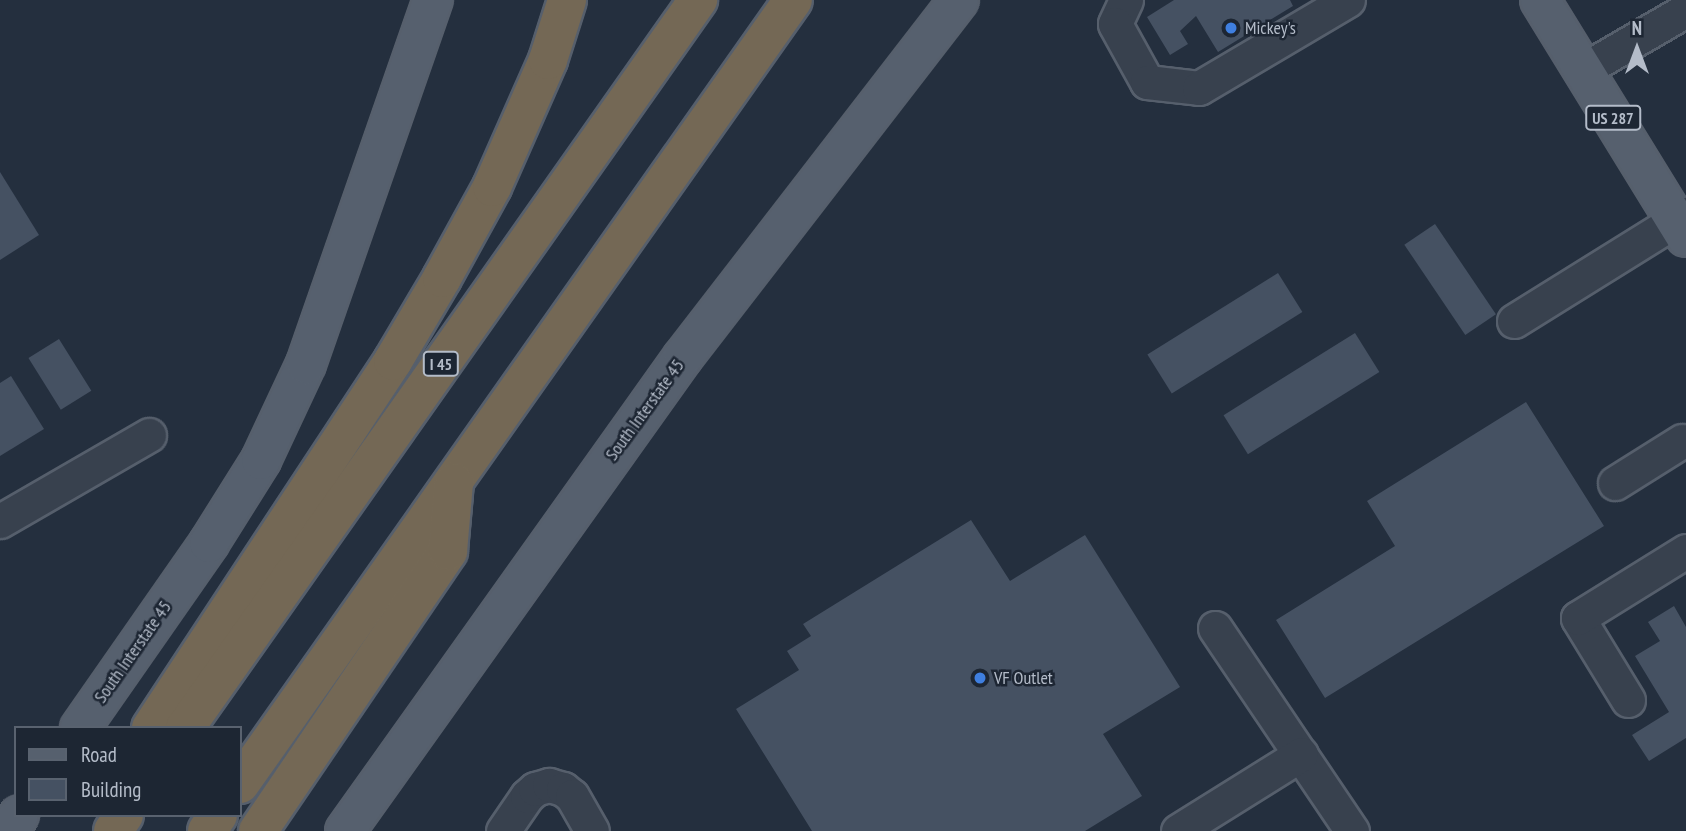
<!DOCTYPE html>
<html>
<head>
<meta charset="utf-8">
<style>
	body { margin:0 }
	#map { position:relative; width:1686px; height:831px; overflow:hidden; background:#242f3e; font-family:"PT Sans Narrow",sans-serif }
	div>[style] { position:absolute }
	.building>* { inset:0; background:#455162; transform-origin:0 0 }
	.roads { filter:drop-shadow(2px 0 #565f6c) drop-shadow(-2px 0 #565f6c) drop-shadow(0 2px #565f6c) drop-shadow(0 -2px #565f6c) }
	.minor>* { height:33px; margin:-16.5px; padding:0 16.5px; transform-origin:16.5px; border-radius:16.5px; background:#38414e }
	.major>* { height:38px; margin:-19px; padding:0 19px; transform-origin:19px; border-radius:19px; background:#56606e }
	.highway>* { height:38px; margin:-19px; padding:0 19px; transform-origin:19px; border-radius:19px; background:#746855 }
	.dots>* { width:19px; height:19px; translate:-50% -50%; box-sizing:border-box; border:4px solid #1d2633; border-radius:50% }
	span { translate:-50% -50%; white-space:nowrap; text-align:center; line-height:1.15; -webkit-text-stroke:5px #1d2633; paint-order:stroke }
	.shield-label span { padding:2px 5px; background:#1d2633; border:2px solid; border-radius:5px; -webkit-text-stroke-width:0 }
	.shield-label { font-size:16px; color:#b4bcc9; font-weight:700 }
	.poi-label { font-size:18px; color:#b4bcc9 }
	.left { translate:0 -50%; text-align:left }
	.street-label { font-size:18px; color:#b4bcc9 }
	.legend { position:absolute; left:14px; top:726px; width:228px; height:91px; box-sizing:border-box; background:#1d2633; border:2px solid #59626f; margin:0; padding:9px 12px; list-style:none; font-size:21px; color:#b4bcc9 }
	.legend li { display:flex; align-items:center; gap:14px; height:35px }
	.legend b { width:35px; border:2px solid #59626f }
	.north { position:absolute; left:1602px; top:14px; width:70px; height:70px; -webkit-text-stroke:5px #1d2633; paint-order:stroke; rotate:0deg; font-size:19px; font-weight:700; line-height:28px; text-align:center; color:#b4bcc9 }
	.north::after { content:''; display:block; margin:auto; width:24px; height:32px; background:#b4bcc9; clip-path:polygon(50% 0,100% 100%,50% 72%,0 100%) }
</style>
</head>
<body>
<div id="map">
	<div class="building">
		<i style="clip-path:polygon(1174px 0,1290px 0,1293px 6px,1218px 52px,1196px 16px,1180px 31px,1188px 44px,1170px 55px,1147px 17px)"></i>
		<i style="clip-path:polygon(0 172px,39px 235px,0 260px)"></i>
		<i style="left:1435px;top:224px;width:109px;height:37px;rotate:56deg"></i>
		<i style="left:1278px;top:273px;width:46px;height:154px;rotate:58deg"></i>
		<i style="left:1355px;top:333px;width:46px;height:155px;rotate:58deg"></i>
		<i style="left:59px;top:339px;width:61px;height:36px;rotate:58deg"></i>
		<i style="clip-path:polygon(11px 376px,44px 429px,0 456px,0 383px)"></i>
		<i style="clip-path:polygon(1526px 402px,1604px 526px,1325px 698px,1276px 620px,1395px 546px,1367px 501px)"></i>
		<i style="clip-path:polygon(971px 520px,1010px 581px,1085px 535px,1180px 687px,1103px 734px,1142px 796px,1085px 831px,812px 831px,736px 709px,799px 670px,787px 651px,811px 636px,803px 624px)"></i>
		<i style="clip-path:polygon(1674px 606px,1686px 627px,1686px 738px,1649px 761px,1632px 735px,1669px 712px,1635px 656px,1660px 641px,1648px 622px)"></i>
	</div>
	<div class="roads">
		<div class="minor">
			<i style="left:1126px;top:0;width:26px;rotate:115deg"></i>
			<i style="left:1115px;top:24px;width:66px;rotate:61.1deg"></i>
			<i style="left:1147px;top:82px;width:52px;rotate:6.6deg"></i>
			<i style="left:1199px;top:88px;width:173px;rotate:-30.6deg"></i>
			<i style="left:1583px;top:70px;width:119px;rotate:-30.2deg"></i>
			<i style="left:1514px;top:321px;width:203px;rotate:-31.9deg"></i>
			<i style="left:1615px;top:483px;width:79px;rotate:-32.1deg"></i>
			<i style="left:0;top:521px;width:172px;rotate:-30deg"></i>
			<i style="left:1215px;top:628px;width:245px;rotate:56deg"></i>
			<i style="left:1628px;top:700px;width:96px;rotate:-121.4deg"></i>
			<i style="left:1578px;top:618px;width:127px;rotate:-31.8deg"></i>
			<i style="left:503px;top:831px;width:42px;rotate:-55.6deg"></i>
			<i style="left:527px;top:796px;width:11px;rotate:-41deg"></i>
			<i style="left:535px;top:789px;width:15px;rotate:-16deg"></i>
			<i style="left:549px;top:785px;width:15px;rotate:16deg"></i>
			<i style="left:563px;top:789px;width:11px;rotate:38deg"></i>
			<i style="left:572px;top:796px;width:40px;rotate:60.3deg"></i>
			<i style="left:1178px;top:831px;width:145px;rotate:-32deg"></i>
		</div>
		<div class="major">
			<i style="left:1540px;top:0;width:278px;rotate:58.4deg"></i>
			<i style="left:80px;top:728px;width:226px;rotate:-55.1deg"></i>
			<i style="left:209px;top:543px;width:98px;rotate:-57.9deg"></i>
			<i style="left:261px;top:460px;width:106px;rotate:-64.9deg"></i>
			<i style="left:306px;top:364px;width:386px;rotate:-70.8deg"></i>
			<i style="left:8px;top:831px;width:19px;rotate:-55deg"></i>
			<i style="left:345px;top:831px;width:582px;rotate:-54.51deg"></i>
			<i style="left:683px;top:357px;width:451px;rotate:-52.3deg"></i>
		</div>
		<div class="highway">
			<i style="left:151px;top:728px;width:440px;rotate:-56.6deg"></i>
			<i style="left:393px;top:361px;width:96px;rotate:-59.4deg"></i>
			<i style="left:442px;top:278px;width:104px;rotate:-61.2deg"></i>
			<i style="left:492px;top:187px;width:139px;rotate:-66.2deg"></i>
			<i style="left:548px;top:60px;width:63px;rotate:-72.4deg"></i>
			<i style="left:185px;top:728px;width:891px;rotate:-54.83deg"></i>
			<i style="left:240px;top:784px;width:959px;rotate:-54.8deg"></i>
			<i style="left:113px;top:831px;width:19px;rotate:-55deg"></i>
			<i style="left:207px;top:831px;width:19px;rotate:-55deg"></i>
			<i style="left:258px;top:831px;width:338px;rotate:-55.8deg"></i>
			<i style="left:448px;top:551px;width:69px;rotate:-85deg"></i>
		</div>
	</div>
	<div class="dots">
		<i style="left:1231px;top:28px;background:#3f7fe0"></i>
		<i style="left:980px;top:678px;background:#3f7fe0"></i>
	</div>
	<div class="shield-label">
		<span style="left:1613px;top:118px">US 287</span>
		<span style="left:441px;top:364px">I 45</span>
	</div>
	<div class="poi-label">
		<span class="left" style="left:1245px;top:28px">Mickey's</span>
		<span class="left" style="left:994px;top:678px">VF Outlet</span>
	</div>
	<div class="street-label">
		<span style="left:645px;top:410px;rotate:-54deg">South Interstate 45</span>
		<span style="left:133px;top:652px;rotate:-55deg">South Interstate 45</span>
	</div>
	<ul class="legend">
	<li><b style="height:9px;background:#56606e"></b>Road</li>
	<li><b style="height:19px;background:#455162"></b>Building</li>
	</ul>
	<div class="north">N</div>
</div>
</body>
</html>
